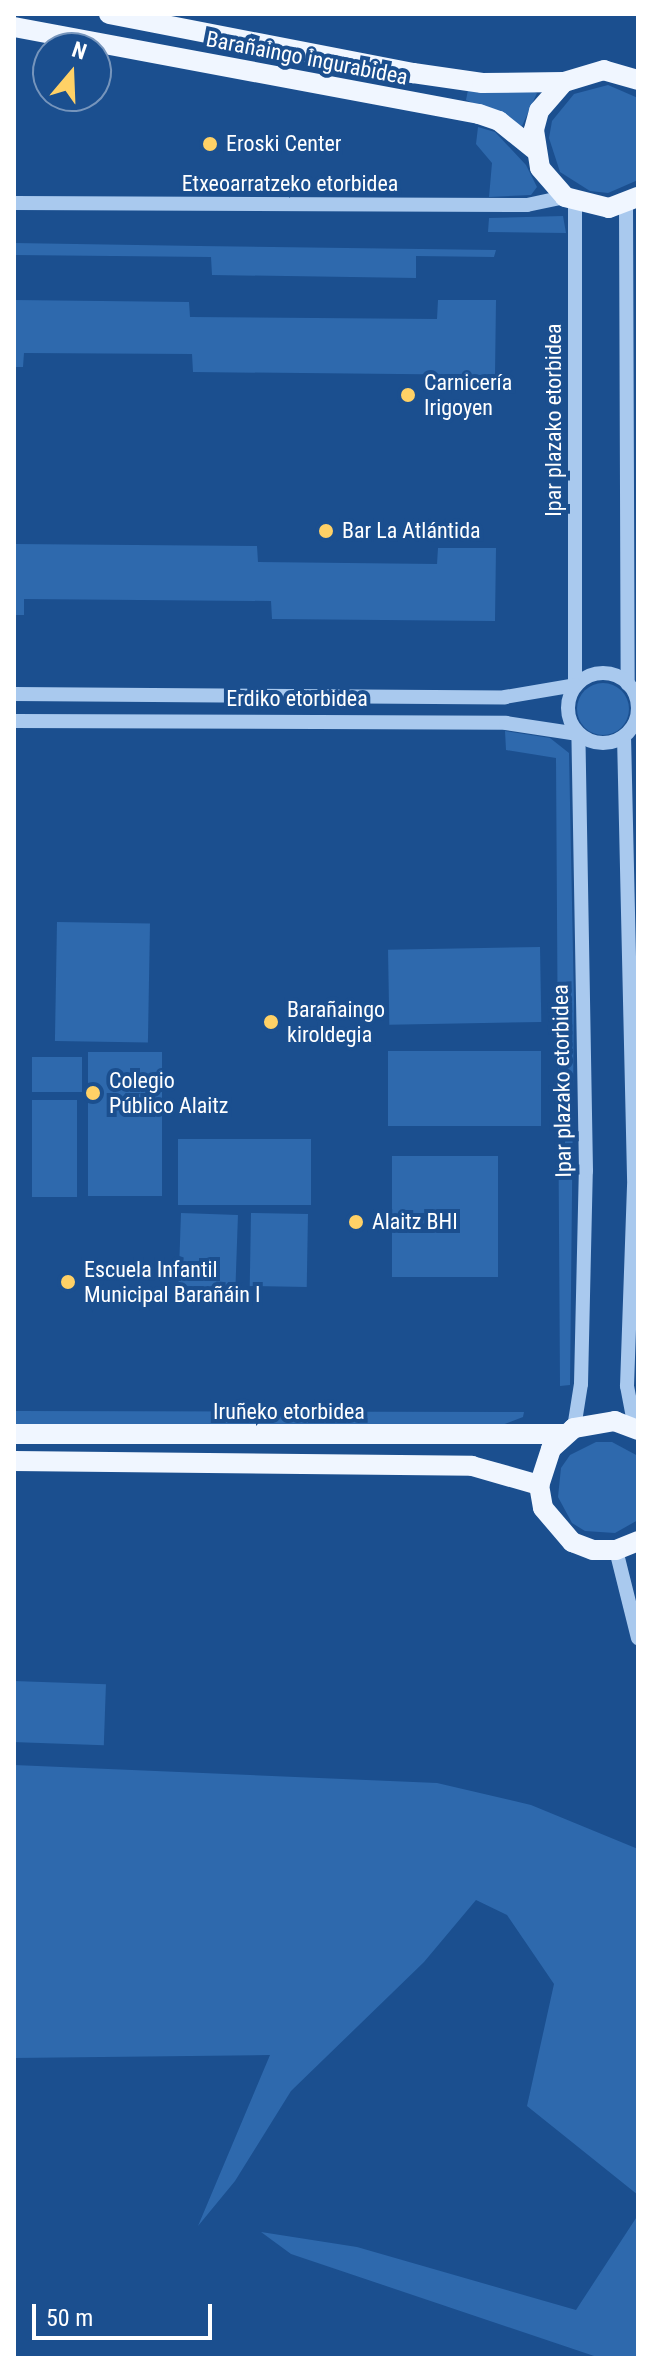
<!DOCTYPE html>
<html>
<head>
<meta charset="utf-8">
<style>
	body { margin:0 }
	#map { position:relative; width:652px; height:2372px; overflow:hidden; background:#1b4f8f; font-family:"Roboto Condensed",sans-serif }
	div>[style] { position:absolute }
	.green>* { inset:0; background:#2e69ad; transform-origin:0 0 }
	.round { border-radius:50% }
	.minor>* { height:14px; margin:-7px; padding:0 7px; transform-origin:7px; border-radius:7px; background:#a9c9ee }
	.minor>.ring { margin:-7px; padding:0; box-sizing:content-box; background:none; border:14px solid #a9c9ee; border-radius:50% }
	.major>* { height:20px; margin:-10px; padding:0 10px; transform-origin:10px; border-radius:10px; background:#f0f6ff }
	.dots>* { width:22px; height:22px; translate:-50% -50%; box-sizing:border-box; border:4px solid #1b4f8f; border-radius:50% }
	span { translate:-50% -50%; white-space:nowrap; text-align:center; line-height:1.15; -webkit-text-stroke:8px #1b4f8f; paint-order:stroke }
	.street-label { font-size:22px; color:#fff }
	.poi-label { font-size:22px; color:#fff }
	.left { translate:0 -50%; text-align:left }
	.frame { position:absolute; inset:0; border:16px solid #fff; pointer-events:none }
	.north { position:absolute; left:32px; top:32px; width:80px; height:80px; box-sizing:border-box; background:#1b4f8f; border:2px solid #7695bc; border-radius:50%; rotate:19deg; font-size:22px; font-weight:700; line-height:32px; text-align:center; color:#fff }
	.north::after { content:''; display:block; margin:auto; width:28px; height:36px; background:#ffd166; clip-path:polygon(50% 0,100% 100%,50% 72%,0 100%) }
	.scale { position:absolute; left:32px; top:2304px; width:180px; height:36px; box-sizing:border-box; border:4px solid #fff; border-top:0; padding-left:10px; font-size:24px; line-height:28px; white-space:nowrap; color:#fff; -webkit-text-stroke:6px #1b4f8f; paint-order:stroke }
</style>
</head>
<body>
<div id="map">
	<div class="green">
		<i style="clip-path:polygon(608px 85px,638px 98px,638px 180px,608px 193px,590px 191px,560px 172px,549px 138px,552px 121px,574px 94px)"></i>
		<i style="clip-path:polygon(527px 89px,537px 93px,522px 126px,466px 100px,468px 90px)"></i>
		<i style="clip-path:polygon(478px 127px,495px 132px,526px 165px,537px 187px,531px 195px,489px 197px,492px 163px,476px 144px)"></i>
		<i style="clip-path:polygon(563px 216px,566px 233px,488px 232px,489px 218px)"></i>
		<i style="clip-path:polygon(14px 243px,199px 246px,496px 250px,494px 257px,416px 256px,416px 278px,212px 275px,211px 257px,14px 255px)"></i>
		<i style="clip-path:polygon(14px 300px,189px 302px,190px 317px,437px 319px,438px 300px,496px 300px,495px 375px,193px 372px,192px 354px,24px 353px,23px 367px,14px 367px)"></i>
		<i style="clip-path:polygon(14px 544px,257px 546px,258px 562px,437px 564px,438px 548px,496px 548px,495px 621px,272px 619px,271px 601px,24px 599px,24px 615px,14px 615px)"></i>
		<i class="round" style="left:577px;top:683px;width:52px;height:52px"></i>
		<i style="clip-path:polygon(505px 731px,550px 738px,569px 753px,574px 1003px,570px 1385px,560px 1386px,556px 758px,506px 750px)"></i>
		<i style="left:57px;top:922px;width:93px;height:119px;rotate:1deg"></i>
		<i style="left:540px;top:947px;width:75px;height:152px;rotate:89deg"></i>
		<i style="left:541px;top:1051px;width:75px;height:153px;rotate:90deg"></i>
		<i style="left:88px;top:1052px;width:74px;height:144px"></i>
		<i style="left:32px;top:1057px;width:50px;height:35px"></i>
		<i style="left:32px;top:1100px;width:45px;height:97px"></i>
		<i style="left:178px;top:1139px;width:133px;height:66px"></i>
		<i style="left:392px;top:1156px;width:106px;height:121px"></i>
		<i style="left:181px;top:1213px;width:57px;height:73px;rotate:2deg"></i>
		<i style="left:251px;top:1213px;width:57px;height:73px;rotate:1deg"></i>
		<i style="clip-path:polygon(14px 1411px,524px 1412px,523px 1417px,470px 1437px,14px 1434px)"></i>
		<i style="clip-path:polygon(596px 1442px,612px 1442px,638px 1456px,638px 1520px,615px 1533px,585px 1531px,572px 1523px,558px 1497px,561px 1468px,570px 1455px)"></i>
		<i style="left:14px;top:1681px;width:92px;height:61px;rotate:2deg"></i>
		<i style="clip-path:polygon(14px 1765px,437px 1783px,531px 1805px,638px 1849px,638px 2195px,527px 2106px,554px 1984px,507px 1915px,476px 1900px,424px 1962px,291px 2091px,235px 2181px,198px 2226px,270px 2055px,14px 2058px)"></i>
		<i style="clip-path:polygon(638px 2215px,638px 2358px,600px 2358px,291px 2254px,261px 2232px,357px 2247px,576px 2310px)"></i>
	</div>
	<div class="minor">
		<i style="left:575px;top:202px;width:483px;rotate:90deg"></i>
		<i style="left:14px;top:203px;width:513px;rotate:0.22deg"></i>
		<i style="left:527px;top:205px;width:39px;rotate:-12deg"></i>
		<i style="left:626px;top:204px;width:480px;rotate:89.8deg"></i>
		<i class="ring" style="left:568px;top:673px;width:56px;height:56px"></i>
		<i style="left:14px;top:694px;width:491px;rotate:0.4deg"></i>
		<i style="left:505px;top:697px;width:71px;rotate:-9.7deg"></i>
		<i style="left:14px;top:721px;width:492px;rotate:0.2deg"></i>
		<i style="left:506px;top:723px;width:73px;rotate:8.7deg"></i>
		<i style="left:624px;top:736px;width:450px;rotate:88.7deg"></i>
		<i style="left:634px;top:1186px;width:200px;rotate:92deg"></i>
		<i style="left:627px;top:1386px;width:43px;rotate:79.2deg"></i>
		<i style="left:574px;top:1428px;width:45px;rotate:-81deg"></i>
		<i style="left:581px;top:1384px;width:213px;rotate:-88.7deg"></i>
		<i style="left:586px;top:1171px;width:437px;rotate:-91deg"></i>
		<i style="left:616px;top:1550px;width:91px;rotate:76deg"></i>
	</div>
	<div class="major">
		<i style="left:109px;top:14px;width:310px;rotate:11deg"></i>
		<i style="left:413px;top:73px;width:70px;rotate:8.2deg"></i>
		<i style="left:482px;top:83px;width:82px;rotate:-0.7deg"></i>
		<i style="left:14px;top:27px;width:473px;rotate:10.6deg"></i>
		<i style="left:479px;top:114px;width:21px;rotate:19deg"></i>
		<i style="left:499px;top:121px;width:45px;rotate:38.7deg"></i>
		<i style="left:638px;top:80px;width:35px;rotate:-164deg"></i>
		<i style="left:604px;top:70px;width:42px;rotate:163.3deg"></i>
		<i style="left:564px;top:82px;width:38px;rotate:131deg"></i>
		<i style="left:539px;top:111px;width:20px;rotate:105deg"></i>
		<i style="left:534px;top:130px;width:38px;rotate:81deg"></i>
		<i style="left:540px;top:168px;width:38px;rotate:49deg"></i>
		<i style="left:565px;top:197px;width:45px;rotate:14deg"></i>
		<i style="left:609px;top:208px;width:31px;rotate:-21deg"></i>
		<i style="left:638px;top:1430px;width:25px;rotate:-159deg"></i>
		<i style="left:615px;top:1421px;width:42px;rotate:170.3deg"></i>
		<i style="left:574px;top:1428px;width:31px;rotate:138deg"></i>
		<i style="left:551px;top:1449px;width:38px;rotate:108deg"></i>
		<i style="left:539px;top:1485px;width:23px;rotate:80deg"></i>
		<i style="left:543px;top:1508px;width:45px;rotate:49.5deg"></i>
		<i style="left:572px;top:1542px;width:22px;rotate:21deg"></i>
		<i style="left:593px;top:1550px;width:23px"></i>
		<i style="left:616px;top:1550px;width:24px;rotate:-22deg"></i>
		<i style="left:14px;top:1434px;width:550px"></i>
		<i style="left:14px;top:1461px;width:458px;rotate:0.6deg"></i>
		<i style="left:472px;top:1466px;width:70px;rotate:15.8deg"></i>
	</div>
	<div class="dots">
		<i style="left:210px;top:144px;background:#ffd166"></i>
		<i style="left:408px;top:395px;background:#ffd166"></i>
		<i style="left:326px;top:531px;background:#ffd166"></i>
		<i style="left:271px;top:1022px;background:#ffd166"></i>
		<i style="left:93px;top:1093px;background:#ffd166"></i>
		<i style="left:356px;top:1222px;background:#ffd166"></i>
		<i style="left:68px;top:1282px;background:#ffd166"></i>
	</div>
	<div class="street-label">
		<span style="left:307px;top:58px;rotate:11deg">Barañaingo ingurabidea</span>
		<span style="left:290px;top:184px">Etxeoarratzeko etorbidea</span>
		<span style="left:554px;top:420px;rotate:-90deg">Ipar plazako etorbidea</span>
		<span style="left:297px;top:699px">Erdiko etorbidea</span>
		<span style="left:562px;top:1081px;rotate:-91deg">Ipar plazako etorbidea</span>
		<span style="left:289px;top:1412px">Iruñeko etorbidea</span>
	</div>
	<div class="poi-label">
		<span class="left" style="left:226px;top:144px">Eroski Center</span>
		<span class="left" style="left:424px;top:395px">Carnicería<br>Irigoyen</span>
		<span class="left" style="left:342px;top:531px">Bar La Atlántida</span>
		<span class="left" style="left:287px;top:1022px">Barañaingo<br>kiroldegia</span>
		<span class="left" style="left:109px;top:1093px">Colegio<br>Público Alaitz</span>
		<span class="left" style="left:372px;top:1222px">Alaitz BHI</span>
		<span class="left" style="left:84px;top:1282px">Escuela Infantil<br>Municipal Barañáin I</span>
	</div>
	<div class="frame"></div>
	<div class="north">N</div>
	<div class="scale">50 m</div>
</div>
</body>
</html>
